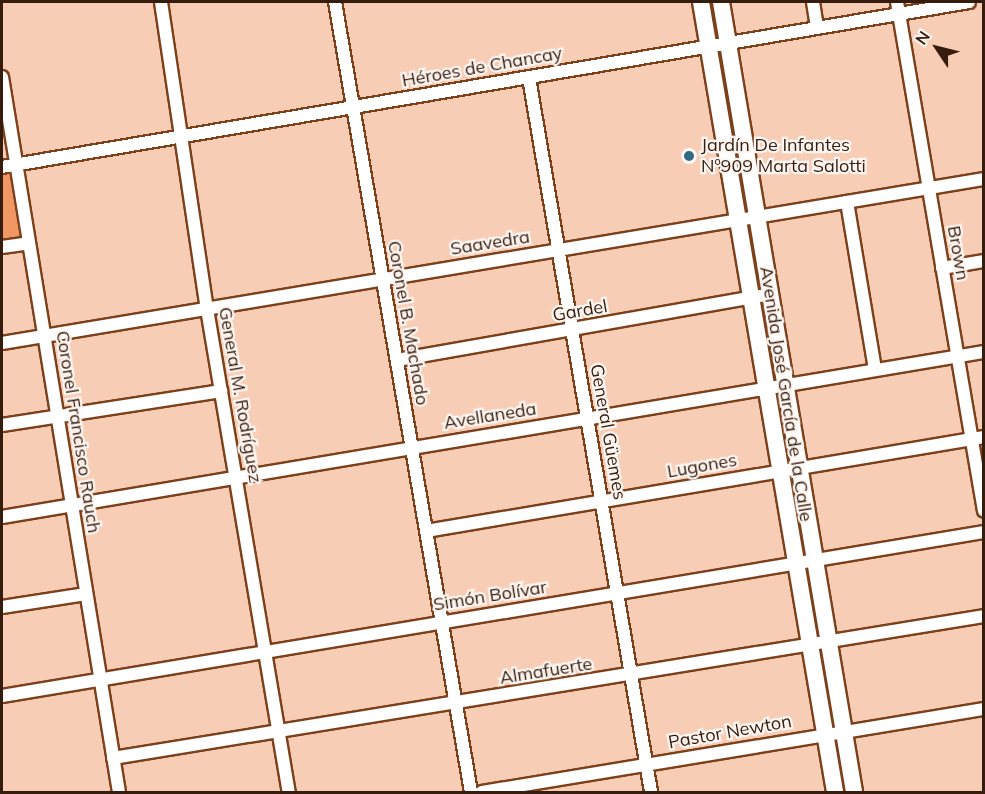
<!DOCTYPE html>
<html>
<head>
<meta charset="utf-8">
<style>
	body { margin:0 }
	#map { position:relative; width:985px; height:794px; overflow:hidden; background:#f8cdb6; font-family:Mulish,sans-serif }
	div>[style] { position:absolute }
	.green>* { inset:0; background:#f19764; transform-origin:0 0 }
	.roads { filter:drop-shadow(2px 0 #7c401b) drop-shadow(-2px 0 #7c401b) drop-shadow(0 2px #7c401b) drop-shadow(0 -2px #7c401b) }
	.minor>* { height:12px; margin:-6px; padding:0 6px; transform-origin:6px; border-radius:6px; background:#fff }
	.secondary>* { height:16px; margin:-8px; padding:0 8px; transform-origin:8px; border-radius:8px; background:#fff }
	.dots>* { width:16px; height:16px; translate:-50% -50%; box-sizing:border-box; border:3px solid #fef6f2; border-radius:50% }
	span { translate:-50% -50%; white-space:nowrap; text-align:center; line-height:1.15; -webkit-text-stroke:4.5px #fef6f2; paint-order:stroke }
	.street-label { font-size:18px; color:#361c0d }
	.poi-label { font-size:18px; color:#361c0d }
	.left { translate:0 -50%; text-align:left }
	.frame { position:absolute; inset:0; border:3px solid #361c0d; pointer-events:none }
	.north { position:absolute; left:907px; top:18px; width:60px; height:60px; -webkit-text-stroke:4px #fef6f2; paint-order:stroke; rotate:305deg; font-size:16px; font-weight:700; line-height:24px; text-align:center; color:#361c0d }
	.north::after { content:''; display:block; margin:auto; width:21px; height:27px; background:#361c0d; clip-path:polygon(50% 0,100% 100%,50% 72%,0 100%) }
</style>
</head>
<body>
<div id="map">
	<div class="green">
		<i style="left:724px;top:49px;width:152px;height:9px;rotate:80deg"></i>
		<i style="clip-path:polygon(9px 171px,20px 237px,2px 240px,2px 172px)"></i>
		<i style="left:753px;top:220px;width:69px;height:10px;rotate:81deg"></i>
		<i style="left:765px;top:303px;width:69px;height:9px;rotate:80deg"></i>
		<i style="left:781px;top:391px;width:70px;height:10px;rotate:80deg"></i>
		<i style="left:794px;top:476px;width:69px;height:9px;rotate:80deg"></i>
		<i style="left:810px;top:565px;width:70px;height:10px;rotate:80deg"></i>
		<i style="left:824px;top:651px;width:69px;height:9px;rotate:80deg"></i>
	</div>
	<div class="roads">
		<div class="minor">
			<i style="left:161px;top:2px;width:310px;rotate:81.5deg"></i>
			<i style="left:207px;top:309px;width:490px;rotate:80.4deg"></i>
			<i style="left:335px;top:2px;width:802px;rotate:80.23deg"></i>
			<i style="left:813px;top:2px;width:26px;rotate:81deg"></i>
			<i style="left:897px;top:2px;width:516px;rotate:80.3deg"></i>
			<i style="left:2px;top:77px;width:725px;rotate:80.71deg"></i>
			<i style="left:529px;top:78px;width:724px;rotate:80.3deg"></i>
			<i style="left:2px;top:167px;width:981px;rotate:-9.68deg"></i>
			<i style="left:847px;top:202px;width:170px;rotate:80.5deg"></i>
			<i style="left:2px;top:247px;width:27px;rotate:-8deg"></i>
			<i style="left:942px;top:268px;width:43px;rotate:-9.5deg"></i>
			<i style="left:2px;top:343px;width:996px;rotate:-9.48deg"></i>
			<i style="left:397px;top:360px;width:379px;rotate:-10deg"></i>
			<i style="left:2px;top:425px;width:222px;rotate:-8.8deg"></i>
			<i style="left:2px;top:517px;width:996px;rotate:-9.54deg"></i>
			<i style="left:426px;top:531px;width:566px;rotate:-9.56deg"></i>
			<i style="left:2px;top:607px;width:85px;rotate:-8.8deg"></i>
			<i style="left:2px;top:696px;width:996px;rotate:-9.48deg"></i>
			<i style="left:113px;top:758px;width:882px;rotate:-9.26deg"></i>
			<i style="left:482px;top:792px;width:509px;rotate:-9.39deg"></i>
		</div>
		<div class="secondary">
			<i style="left:701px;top:2px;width:801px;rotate:80.37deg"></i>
			<i style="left:721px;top:2px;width:801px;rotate:80.44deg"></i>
		</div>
	</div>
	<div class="dots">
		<i style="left:689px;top:156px;background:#316a83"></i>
	</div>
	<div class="street-label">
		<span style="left:482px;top:67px;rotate:-10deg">Héroes de Chancay</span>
		<span style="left:490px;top:243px;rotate:-9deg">Saavedra</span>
		<span style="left:958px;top:253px;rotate:80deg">Brown</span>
		<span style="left:580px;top:311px;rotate:-10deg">Gardel</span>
		<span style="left:408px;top:323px;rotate:80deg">Coronel B. Machado</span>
		<span style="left:786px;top:394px;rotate:81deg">Avenida José García de la Calle</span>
		<span style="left:240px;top:395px;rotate:80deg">General M. Rodríguez</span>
		<span style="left:490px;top:416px;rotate:-9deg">Avellaneda</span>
		<span style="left:78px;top:432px;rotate:81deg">Coronel Francisco Rauch</span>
		<span style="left:608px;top:432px;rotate:80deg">General Güemes</span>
		<span style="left:702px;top:466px;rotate:-10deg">Lugones</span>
		<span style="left:490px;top:596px;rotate:-9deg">Simón Bolívar</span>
		<span style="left:546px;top:671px;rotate:-9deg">Almafuerte</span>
		<span style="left:730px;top:732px;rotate:-10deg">Pastor Newton</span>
	</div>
	<div class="poi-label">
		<span class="left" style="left:701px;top:156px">Jardín De Infantes<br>Nº909 Marta Salotti</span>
	</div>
	<div class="frame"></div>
	<div class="north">N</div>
</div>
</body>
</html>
